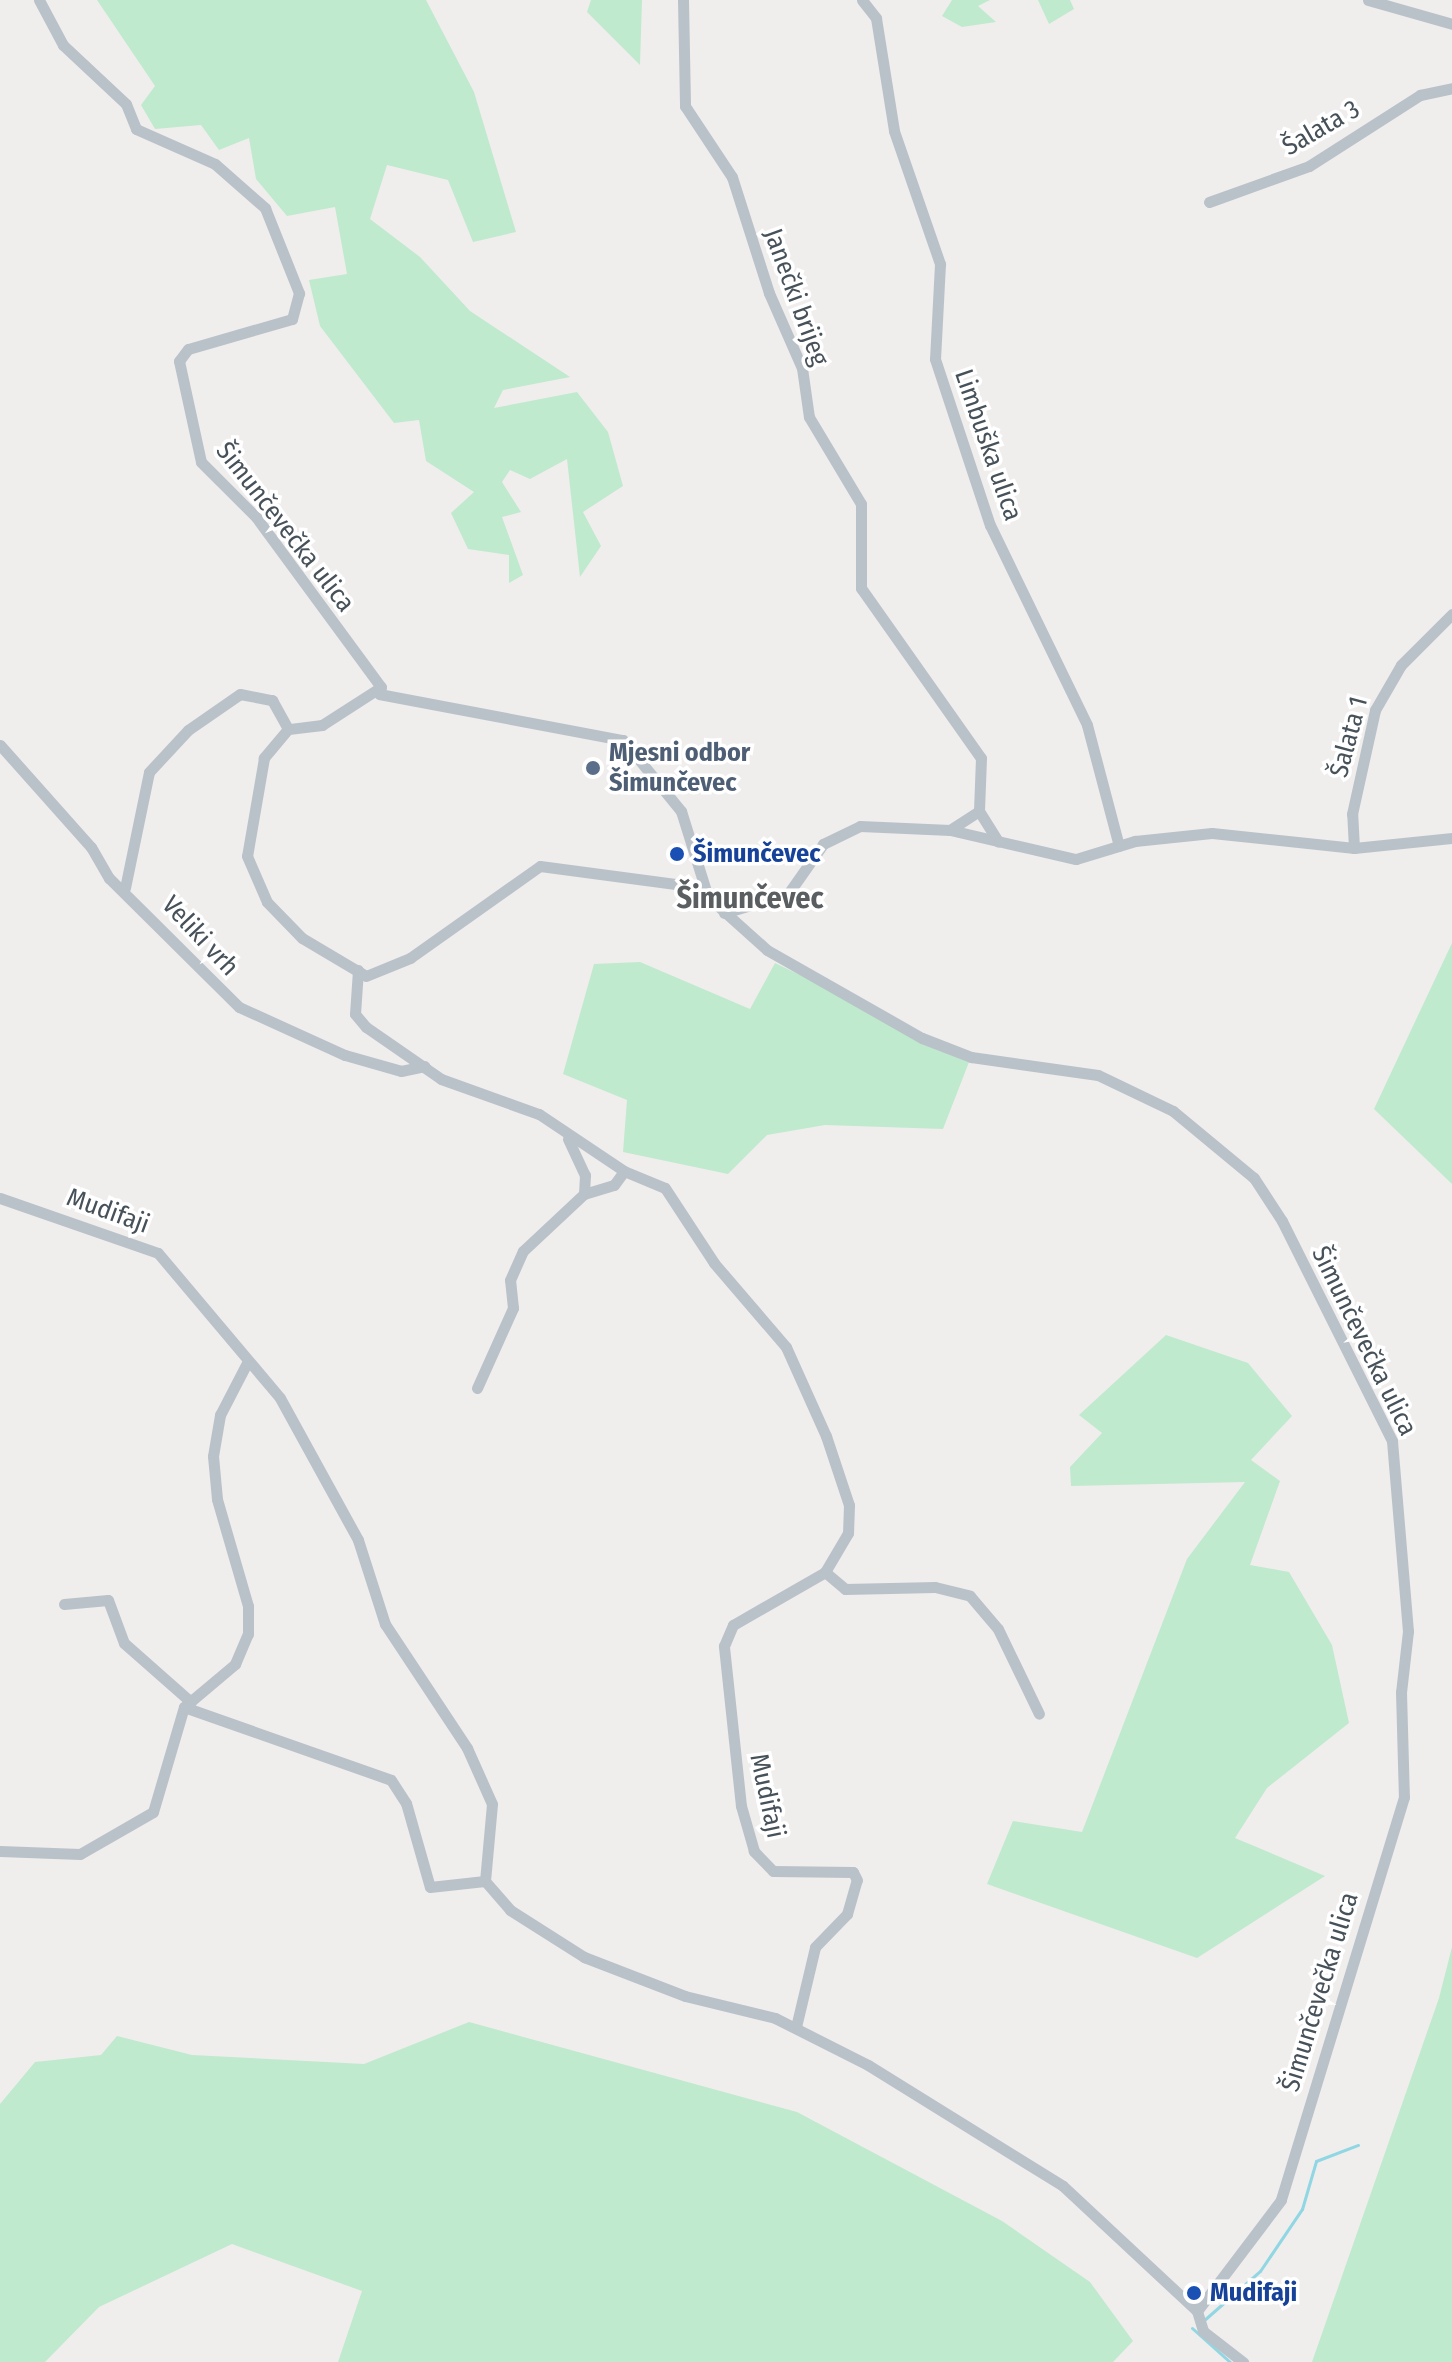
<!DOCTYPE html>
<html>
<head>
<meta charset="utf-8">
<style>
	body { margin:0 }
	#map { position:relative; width:1452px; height:2362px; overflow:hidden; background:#f0eded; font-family:"Fira Sans Condensed",sans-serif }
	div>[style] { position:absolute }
	.green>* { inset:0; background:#bfeacd }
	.stream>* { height:3px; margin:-1.5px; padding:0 1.5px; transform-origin:1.5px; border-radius:1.5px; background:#90d7e3 }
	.minor>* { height:11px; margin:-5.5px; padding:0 5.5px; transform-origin:5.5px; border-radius:5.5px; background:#bac2c9 }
	.dots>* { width:22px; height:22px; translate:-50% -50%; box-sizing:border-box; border:4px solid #fff; border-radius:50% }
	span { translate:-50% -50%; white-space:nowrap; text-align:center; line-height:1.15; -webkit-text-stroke:7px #fff; paint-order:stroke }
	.street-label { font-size:26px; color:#475159 }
	.service-label { font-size:26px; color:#4e5e75; font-weight:700 }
	.left { translate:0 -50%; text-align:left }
	.transit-label { font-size:26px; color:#164399; font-weight:700 }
	.quarter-label { font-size:30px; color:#5a5e61; font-weight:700 }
</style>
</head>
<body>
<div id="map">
	<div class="green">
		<i style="clip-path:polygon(97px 0,426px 0,474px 92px,516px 232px,473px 242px,448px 180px,387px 165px,370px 219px,420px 257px,470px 311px,570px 377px,503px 390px,494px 408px,577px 392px,608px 432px,623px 486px,583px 512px,601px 546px,580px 577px,567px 459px,530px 479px,510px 470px,502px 482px,521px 512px,502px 517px,523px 575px,509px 583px,509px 555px,468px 549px,451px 513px,474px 492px,426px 461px,419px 420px,394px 423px,320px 326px,309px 280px,347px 274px,335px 207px,287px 216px,256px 179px,249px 138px,219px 150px,201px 125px,155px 129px,141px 105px,155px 86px)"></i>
		<i style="clip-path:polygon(591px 0,642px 0,640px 65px,587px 12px)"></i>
		<i style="clip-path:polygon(952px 0,990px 0,978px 6px,996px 22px,962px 27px,942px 16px)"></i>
		<i style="clip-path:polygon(1038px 0,1070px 0,1074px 9px,1049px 24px)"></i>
		<i style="clip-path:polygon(1452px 943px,1452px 1184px,1374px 1109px)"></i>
		<i style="clip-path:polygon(640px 962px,750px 1009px,775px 963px,971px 1057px,943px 1129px,825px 1125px,767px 1135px,728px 1174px,623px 1152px,627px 1100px,563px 1074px,594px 964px)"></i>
		<i style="clip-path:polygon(1166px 1335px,1248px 1363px,1292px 1416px,1251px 1460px,1280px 1481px,1250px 1565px,1289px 1572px,1332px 1645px,1349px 1723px,1267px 1788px,1235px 1838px,1325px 1876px,1197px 1958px,987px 1884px,1013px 1821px,1082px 1832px,1187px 1559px,1245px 1482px,1071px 1486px,1070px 1467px,1102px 1433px,1079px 1415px)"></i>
		<i style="clip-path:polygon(1452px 1947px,1452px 2362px,1312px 2362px,1439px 1998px)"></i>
		<i style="clip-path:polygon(469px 2022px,797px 2112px,1002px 2221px,1090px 2282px,1133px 2341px,1113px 2362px,338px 2362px,362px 2291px,232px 2244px,99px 2307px,45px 2362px,0 2362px,0 2104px,35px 2062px,101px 2055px,117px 2036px,192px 2055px,364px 2064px)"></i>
	</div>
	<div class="stream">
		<i style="left:1203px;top:2321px;width:76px;rotate:-41.3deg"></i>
		<i style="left:1260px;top:2271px;width:75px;rotate:-55.9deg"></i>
		<i style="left:1302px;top:2209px;width:50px;rotate:-73.7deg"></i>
		<i style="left:1316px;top:2161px;width:45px;rotate:-20.9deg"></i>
		<i style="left:1192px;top:2328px;width:51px;rotate:41.8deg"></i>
	</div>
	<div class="minor">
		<i style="left:39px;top:0;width:51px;rotate:61.9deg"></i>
		<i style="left:63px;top:45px;width:86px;rotate:43.1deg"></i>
		<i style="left:126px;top:104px;width:27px;rotate:68deg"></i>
		<i style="left:136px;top:129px;width:86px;rotate:23.9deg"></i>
		<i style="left:215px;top:164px;width:67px;rotate:41.3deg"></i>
		<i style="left:265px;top:208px;width:92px;rotate:68.2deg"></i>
		<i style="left:299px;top:293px;width:27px;rotate:105deg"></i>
		<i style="left:292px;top:319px;width:108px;rotate:163.9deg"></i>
		<i style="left:188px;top:349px;width:15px;rotate:127deg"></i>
		<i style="left:179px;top:361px;width:103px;rotate:77.7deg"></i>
		<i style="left:201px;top:462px;width:78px;rotate:45deg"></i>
		<i style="left:256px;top:517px;width:211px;rotate:53.7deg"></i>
		<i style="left:381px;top:687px;width:70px;rotate:147.2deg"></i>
		<i style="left:322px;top:725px;width:34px;rotate:173deg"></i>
		<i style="left:288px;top:729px;width:38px;rotate:130deg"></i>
		<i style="left:264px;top:758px;width:99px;rotate:99.8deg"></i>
		<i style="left:247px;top:856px;width:50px;rotate:66.5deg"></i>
		<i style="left:267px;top:902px;width:50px;rotate:45.8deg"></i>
		<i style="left:302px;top:938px;width:74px;rotate:30.7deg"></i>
		<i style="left:366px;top:976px;width:48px;rotate:-22.2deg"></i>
		<i style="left:410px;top:958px;width:159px;rotate:-35.3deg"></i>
		<i style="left:540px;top:866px;width:165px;rotate:7.6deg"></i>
		<i style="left:683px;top:0;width:106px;rotate:88.9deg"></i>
		<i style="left:685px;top:106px;width:85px;rotate:56.5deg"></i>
		<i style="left:732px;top:177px;width:122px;rotate:72.3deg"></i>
		<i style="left:769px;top:293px;width:82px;rotate:66.3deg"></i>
		<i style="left:802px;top:368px;width:49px;rotate:81.9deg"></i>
		<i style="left:809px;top:417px;width:101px;rotate:59.1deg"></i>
		<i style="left:861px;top:504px;width:84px;rotate:90deg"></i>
		<i style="left:861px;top:588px;width:208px;rotate:54.8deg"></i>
		<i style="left:981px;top:758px;width:53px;rotate:92.2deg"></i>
		<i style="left:979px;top:811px;width:35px;rotate:147deg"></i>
		<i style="left:862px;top:0;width:23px;rotate:52deg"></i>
		<i style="left:876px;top:18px;width:114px;rotate:80.9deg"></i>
		<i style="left:894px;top:131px;width:141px;rotate:70.9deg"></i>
		<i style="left:940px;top:264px;width:95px;rotate:93deg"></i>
		<i style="left:935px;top:359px;width:175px;rotate:71.7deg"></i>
		<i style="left:990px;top:525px;width:222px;rotate:64.1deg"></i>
		<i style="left:1087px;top:725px;width:125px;rotate:75.2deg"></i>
		<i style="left:1368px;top:0;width:87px;rotate:15.9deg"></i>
		<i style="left:1209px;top:202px;width:106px;rotate:-19.8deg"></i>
		<i style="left:1309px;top:166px;width:132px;rotate:-32.6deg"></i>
		<i style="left:1420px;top:95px;width:33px;rotate:-12deg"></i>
		<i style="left:379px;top:694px;width:248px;rotate:10.7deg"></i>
		<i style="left:623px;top:740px;width:92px;rotate:50.8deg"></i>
		<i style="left:681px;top:811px;width:90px;rotate:72.6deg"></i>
		<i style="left:708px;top:897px;width:79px;rotate:41.9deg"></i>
		<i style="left:767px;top:950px;width:178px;rotate:29.6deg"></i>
		<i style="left:922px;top:1038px;width:53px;rotate:21.2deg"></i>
		<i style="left:971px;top:1057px;width:128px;rotate:8.1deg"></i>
		<i style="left:1098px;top:1075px;width:83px;rotate:25.6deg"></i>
		<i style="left:1173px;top:1111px;width:105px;rotate:39.6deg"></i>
		<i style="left:1254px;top:1178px;width:51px;rotate:56.9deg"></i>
		<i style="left:1282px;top:1221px;width:246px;rotate:63.4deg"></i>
		<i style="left:1392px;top:1441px;width:191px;rotate:85.2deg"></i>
		<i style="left:1408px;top:1631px;width:61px;rotate:96.5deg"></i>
		<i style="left:1401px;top:1692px;width:105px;rotate:88.4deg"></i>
		<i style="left:1404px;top:1797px;width:421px;rotate:107deg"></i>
		<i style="left:1281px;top:2200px;width:139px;rotate:127.1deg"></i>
		<i style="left:1197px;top:2311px;width:21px;rotate:73deg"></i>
		<i style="left:1203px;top:2331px;width:51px;rotate:37.8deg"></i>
		<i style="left:0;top:745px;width:137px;rotate:48.3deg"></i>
		<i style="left:91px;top:847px;width:36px;rotate:60deg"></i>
		<i style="left:109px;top:878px;width:183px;rotate:44.8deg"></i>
		<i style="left:239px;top:1007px;width:116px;rotate:24.4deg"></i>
		<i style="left:345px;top:1055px;width:58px;rotate:15.9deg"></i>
		<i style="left:401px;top:1071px;width:24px;rotate:-12deg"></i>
		<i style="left:979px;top:811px;width:36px;rotate:58deg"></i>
		<i style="left:1354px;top:848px;width:34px;rotate:-93deg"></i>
		<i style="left:1352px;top:814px;width:107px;rotate:-77.5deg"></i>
		<i style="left:1375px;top:710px;width:52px;rotate:-60deg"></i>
		<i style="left:1401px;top:665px;width:72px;rotate:-45deg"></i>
		<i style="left:125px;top:888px;width:118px;rotate:-78.3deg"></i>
		<i style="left:149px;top:772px;width:57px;rotate:-47.1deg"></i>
		<i style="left:188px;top:730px;width:63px;rotate:-34.7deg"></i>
		<i style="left:240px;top:694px;width:33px;rotate:11deg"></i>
		<i style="left:272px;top:700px;width:33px;rotate:61deg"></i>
		<i style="left:724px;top:913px;width:67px;rotate:-16.5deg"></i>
		<i style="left:788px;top:894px;width:61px;rotate:-55deg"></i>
		<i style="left:823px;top:844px;width:41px;rotate:-25.9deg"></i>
		<i style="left:860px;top:826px;width:90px;rotate:2.5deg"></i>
		<i style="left:950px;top:830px;width:129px;rotate:13deg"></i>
		<i style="left:1076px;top:859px;width:62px;rotate:-17deg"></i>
		<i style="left:1135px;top:841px;width:77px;rotate:-5.9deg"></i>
		<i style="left:1212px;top:833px;width:143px;rotate:6deg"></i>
		<i style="left:1354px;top:848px;width:99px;rotate:-5.8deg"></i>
		<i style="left:358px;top:970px;width:44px;rotate:93.9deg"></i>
		<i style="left:355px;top:1014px;width:17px;rotate:50deg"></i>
		<i style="left:366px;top:1027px;width:91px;rotate:34.7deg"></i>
		<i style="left:441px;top:1079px;width:104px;rotate:19.7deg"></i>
		<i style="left:539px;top:1114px;width:102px;rotate:33.8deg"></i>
		<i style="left:624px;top:1171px;width:44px;rotate:22.5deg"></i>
		<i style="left:665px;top:1188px;width:90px;rotate:56.8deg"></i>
		<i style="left:714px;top:1263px;width:111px;rotate:49.4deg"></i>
		<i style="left:786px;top:1347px;width:98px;rotate:65.8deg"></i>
		<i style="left:826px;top:1436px;width:73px;rotate:71.6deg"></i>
		<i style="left:849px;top:1505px;width:28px;rotate:92deg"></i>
		<i style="left:848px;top:1533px;width:45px;rotate:120.5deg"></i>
		<i style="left:825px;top:1572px;width:26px;rotate:40deg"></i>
		<i style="left:845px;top:1589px;width:90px;rotate:-1.3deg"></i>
		<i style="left:935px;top:1587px;width:36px;rotate:14deg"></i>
		<i style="left:970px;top:1596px;width:43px;rotate:49.7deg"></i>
		<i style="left:998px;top:1629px;width:94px;rotate:64.2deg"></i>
		<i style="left:568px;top:1139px;width:40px;rotate:65deg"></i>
		<i style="left:585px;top:1175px;width:19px;rotate:93deg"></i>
		<i style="left:0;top:1198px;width:167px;rotate:19.2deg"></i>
		<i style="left:158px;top:1253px;width:189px;rotate:49.9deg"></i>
		<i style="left:280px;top:1398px;width:162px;rotate:61.2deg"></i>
		<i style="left:358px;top:1540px;width:88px;rotate:72.2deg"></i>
		<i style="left:385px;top:1624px;width:149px;rotate:56.5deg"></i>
		<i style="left:467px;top:1748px;width:61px;rotate:65.9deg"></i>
		<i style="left:492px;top:1804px;width:77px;rotate:95.2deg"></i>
		<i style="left:477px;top:1388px;width:88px;rotate:-65.8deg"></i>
		<i style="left:513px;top:1308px;width:28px;rotate:-96deg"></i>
		<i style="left:510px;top:1280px;width:32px;rotate:-66deg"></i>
		<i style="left:523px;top:1251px;width:83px;rotate:-43.1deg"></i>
		<i style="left:584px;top:1194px;width:31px;rotate:-17deg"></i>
		<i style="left:614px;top:1185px;width:17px;rotate:-54deg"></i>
		<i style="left:64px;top:1604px;width:44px;rotate:-5.2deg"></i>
		<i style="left:108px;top:1600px;width:46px;rotate:69.6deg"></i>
		<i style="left:124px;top:1643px;width:89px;rotate:41.4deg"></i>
		<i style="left:184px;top:1707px;width:219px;rotate:19.4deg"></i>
		<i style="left:391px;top:1780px;width:27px;rotate:57deg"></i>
		<i style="left:406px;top:1803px;width:87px;rotate:74.1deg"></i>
		<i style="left:430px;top:1887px;width:55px;rotate:-6.2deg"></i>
		<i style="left:485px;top:1881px;width:38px;rotate:49deg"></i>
		<i style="left:510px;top:1910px;width:88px;rotate:32.4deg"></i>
		<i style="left:584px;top:1957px;width:108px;rotate:21.1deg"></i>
		<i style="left:685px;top:1996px;width:93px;rotate:13.7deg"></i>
		<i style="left:775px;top:2018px;width:104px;rotate:26.8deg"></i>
		<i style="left:868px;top:2065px;width:229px;rotate:31.8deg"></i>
		<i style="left:1063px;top:2186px;width:183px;rotate:43deg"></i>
		<i style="left:0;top:1851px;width:80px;rotate:2.1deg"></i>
		<i style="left:80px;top:1854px;width:84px;rotate:-29.9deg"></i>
		<i style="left:153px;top:1812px;width:109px;rotate:-73.6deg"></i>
		<i style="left:184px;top:1707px;width:67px;rotate:-40.1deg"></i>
		<i style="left:235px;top:1664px;width:33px;rotate:-67deg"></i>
		<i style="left:248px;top:1634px;width:28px;rotate:-90deg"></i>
		<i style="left:248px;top:1606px;width:111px;rotate:-106.2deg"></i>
		<i style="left:217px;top:1499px;width:43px;rotate:-95.3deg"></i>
		<i style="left:213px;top:1456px;width:42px;rotate:-80.3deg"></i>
		<i style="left:220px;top:1415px;width:61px;rotate:-62.6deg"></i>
		<i style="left:796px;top:2027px;width:82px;rotate:-76.6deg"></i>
		<i style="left:815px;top:1947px;width:46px;rotate:-45.9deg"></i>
		<i style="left:847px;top:1914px;width:35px;rotate:-74deg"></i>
		<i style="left:857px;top:1880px;width:9px;rotate:-117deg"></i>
		<i style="left:853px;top:1872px;width:80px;rotate:-179.3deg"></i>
		<i style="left:773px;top:1871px;width:28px;rotate:-134deg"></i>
		<i style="left:754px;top:1851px;width:47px;rotate:-106.1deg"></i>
		<i style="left:741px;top:1806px;width:161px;rotate:-96.1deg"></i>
		<i style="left:724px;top:1646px;width:23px;rotate:-67deg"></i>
		<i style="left:733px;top:1625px;width:106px;rotate:-29.9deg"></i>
	</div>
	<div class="dots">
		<i style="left:593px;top:768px;background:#5c6f8a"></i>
		<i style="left:677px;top:854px;background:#1a4fb4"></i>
		<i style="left:1194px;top:2293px;background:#1a4fb4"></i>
	</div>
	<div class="street-label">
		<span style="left:1321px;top:128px;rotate:-30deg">Šalata 3</span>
		<span style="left:796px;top:297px;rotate:70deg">Janečki brijeg</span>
		<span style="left:988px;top:445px;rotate:71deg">Limbuška ulica</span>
		<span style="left:285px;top:527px;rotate:52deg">Šimunčevečka ulica</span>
		<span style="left:1349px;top:737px;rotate:-75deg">Šalata 1</span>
		<span style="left:200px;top:936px;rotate:47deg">Veliki vrh</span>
		<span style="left:108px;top:1211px;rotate:20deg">Mudifaji</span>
		<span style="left:1364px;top:1341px;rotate:64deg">Šimunčevečka ulica</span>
		<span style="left:767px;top:1796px;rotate:78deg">Mudifaji</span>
		<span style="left:1320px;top:1992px;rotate:-73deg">Šimunčevečka ulica</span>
	</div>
	<div class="service-label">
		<span class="left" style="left:609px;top:768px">Mjesni odbor<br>Šimunčevec</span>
	</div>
	<div class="transit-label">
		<span class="left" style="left:693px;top:854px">Šimunčevec</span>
		<span class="left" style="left:1210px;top:2293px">Mudifaji</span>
	</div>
	<div class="quarter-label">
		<span style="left:750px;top:898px">Šimunčevec</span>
	</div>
</div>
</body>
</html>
